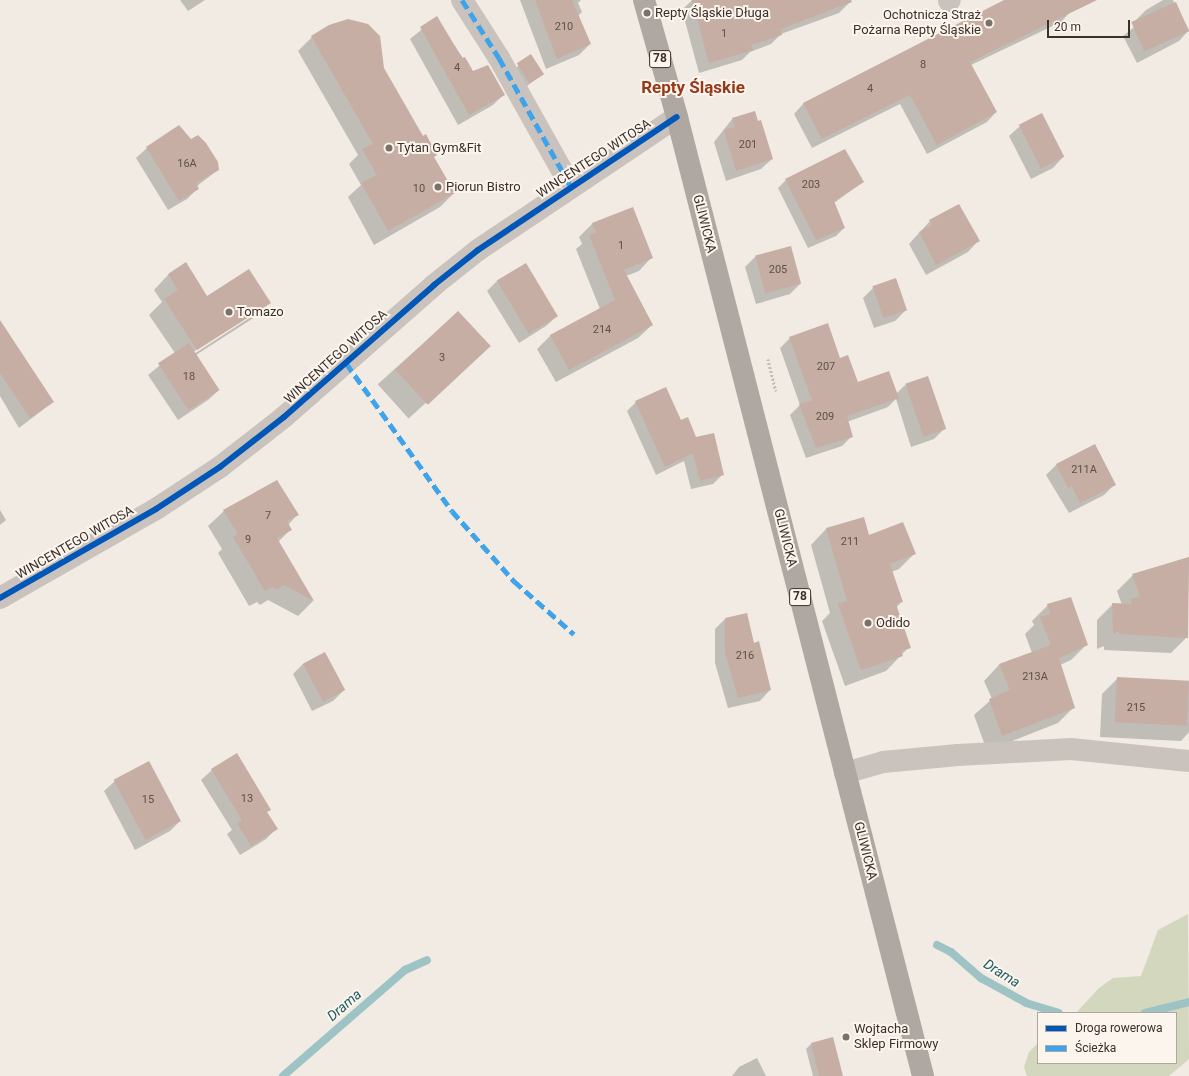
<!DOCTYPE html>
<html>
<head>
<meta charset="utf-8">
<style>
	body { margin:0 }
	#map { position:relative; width:1189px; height:1076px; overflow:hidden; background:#f1ebe4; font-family:Roboto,sans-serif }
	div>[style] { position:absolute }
	.green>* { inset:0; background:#d2d7bd }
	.shadow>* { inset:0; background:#0003; transform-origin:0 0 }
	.stream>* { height:8px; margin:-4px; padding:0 4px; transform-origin:4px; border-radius:4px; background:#9ec3c4 }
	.building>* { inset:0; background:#c6aea4; transform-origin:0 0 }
	.path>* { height:2.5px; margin-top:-1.25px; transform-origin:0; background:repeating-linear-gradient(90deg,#c3bcb5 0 2px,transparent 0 4px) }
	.minor>* { height:22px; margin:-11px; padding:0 11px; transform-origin:11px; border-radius:11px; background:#cac3bd }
	.major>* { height:22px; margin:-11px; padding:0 11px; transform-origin:11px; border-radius:11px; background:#afa8a2 }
	.quiet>* { height:5px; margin-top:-2.5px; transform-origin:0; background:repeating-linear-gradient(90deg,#3fa3eb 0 10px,transparent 0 15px) }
	.cycleway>* { height:6px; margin:-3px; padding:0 3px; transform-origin:3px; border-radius:3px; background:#0057b8 }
	.dots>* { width:11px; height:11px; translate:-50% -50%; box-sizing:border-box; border:2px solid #fcf5ed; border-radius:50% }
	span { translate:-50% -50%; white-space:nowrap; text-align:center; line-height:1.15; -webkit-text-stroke:4px #fcf5ed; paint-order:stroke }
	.number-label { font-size:11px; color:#5e5048 }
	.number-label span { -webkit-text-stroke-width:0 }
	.shield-label span { padding:1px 3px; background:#fcf5ed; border:1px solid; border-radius:3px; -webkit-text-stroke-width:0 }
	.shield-label { font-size:12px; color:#3c302a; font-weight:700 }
	.poi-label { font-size:13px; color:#3c302a }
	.left { translate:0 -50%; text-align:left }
	.right { translate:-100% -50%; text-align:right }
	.street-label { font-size:13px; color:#3c302a }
	.water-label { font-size:14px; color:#1a5d63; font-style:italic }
	.district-label { font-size:17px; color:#953919; font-weight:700 }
	.legend { position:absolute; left:1037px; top:1012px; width:140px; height:52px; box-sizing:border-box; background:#fcf5ed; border:1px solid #afa69f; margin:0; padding:5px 7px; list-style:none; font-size:12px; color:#3c302a }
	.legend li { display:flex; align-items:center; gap:8px; height:20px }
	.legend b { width:20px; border:1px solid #afa69f }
	.scale { position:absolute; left:1047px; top:20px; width:83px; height:18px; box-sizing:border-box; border:2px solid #3c302a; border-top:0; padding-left:5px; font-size:12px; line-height:14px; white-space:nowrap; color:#3c302a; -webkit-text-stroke:3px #fcf5ed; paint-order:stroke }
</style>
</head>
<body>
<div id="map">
	<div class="green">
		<i style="clip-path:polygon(1188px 914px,1189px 1059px,1169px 1076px,1027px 1076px,1024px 1067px,1029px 1052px,1038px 1043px,1038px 1063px,1176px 1063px,1176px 1013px,1076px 1013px,1099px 988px,1113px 978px,1141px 976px,1158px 930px)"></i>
	</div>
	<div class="shadow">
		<i style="clip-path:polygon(180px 0,205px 0,188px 11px)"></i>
		<i style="clip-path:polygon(520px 0,581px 0,578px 3px,582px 12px,578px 16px,590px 44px,579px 55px,546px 69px)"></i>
		<i style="clip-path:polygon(692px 0,848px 0,849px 3px,839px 13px,781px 34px,771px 44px,750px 52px,742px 60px,699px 73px,682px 10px)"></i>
		<i style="clip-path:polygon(1006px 0,1064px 0,1070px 12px,1061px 22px,971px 65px,996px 112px,987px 122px,927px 154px,900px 104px,812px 148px,794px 114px,803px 104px)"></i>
		<i style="clip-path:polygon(1163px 0,1173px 0,1189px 30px,1179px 41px,1137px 63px,1123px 36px,1138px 24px,1136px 20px,1146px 10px)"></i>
		<i style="clip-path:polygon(436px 18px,473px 73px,504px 94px,493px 105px,458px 125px,410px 39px)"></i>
		<i style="clip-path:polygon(312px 37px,383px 68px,454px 193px,440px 207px,374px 245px,348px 197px,361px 185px,349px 164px,358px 155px,298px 51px)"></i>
		<i style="clip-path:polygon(531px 56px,542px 74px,517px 94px,507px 75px)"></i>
		<i style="clip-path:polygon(733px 118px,772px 159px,761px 169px,726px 181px,714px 142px)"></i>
		<i style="clip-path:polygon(1020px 126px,1063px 157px,1053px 168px,1031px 179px,1009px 136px)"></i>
		<i style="clip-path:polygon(147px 148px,218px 170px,197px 186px,198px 188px,187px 199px,168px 210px,136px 158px)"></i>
		<i style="clip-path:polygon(786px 180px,863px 182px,834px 203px,844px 228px,836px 236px,808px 248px,778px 188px)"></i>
		<i style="clip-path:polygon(632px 208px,652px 257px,639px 271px,626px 276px,652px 325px,638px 338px,556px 382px,537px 349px,551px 335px,600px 309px,576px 249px,582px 244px,579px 237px,592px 224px)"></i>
		<i style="clip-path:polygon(930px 221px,978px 241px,968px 252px,926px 275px,909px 244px)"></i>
		<i style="clip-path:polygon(756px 256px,800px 284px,790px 294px,756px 304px,745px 267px)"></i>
		<i style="clip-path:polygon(evenodd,185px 264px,207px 298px,269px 303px,255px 317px,196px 355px,219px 390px,208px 400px,178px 420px,148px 375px,175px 353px,149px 315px,162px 302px,154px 290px,168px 275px,185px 264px,254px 312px,254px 315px,194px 354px,193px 352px,254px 312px)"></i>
		<i style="clip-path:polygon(498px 280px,557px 316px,546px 326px,519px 343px,487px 291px)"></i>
		<i style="clip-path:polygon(873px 288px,906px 310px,895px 321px,874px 328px,863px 298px)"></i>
		<i style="left:458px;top:312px;width:46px;height:108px;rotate:48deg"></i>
		<i style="clip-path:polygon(0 322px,53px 402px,19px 428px,0 396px)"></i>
		<i style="clip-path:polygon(790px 338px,839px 359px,857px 384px,896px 394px,905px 385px,944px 429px,934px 439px,911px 447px,896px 399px,888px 407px,847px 422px,852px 436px,842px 446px,806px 458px,790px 415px,800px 405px,780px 348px)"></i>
		<i style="clip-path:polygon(636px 402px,681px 421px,722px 475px,713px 484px,691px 489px,684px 461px,656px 475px,627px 411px)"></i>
		<i style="clip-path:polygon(1095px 445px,1115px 484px,1104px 495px,1069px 513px,1046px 475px,1056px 465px)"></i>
		<i style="clip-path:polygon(0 510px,6px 520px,0 525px)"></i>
		<i style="clip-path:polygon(224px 511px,297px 515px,288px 525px,290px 530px,278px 542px,313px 601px,298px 616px,268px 600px,260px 605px,257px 602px,249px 606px,218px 553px,222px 549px,208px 526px)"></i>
		<i style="clip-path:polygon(826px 529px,868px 537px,915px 553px,899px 569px,891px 572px,902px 601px,896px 608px,909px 647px,886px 671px,845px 686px,822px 621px,830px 613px,811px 545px)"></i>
		<i style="clip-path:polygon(1189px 557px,1187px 637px,1171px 653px,1104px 650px,1104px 646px,1097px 649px,1097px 620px,1113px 604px,1122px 605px,1117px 591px,1133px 575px)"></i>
		<i style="clip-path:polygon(1048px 605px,1086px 645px,1071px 660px,1060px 665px,1074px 707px,1058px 723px,987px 751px,974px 715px,992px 699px,984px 681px,999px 665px,1032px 653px,1025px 634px,1034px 625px,1032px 621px)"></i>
		<i style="clip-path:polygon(725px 619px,753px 644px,770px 690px,760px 701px,728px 708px,715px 663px,715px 629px)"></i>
		<i style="clip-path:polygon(324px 653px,344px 690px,333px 701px,312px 711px,293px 674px,303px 664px)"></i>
		<i style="clip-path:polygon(1118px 678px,1189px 682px,1189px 732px,1181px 741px,1100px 737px,1102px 694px)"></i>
		<i style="clip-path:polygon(212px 770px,267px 812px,276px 829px,266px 839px,240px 855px,227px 834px,232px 830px,201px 780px)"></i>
		<i style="clip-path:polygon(115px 781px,180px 821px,170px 831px,135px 850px,104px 791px)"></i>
		<i style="clip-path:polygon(811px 1044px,842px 1076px,813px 1076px,806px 1049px)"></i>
		<i style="clip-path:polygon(757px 1058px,766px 1076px,732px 1076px,739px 1067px)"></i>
	</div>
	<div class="stream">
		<i style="left:937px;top:945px;width:16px;rotate:27deg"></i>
		<i style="left:951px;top:952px;width:40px;rotate:41deg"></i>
		<i style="left:981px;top:978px;width:25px;rotate:29deg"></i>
		<i style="left:1003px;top:990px;width:26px;rotate:29deg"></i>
		<i style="left:1026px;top:1003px;width:34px;rotate:17deg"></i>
		<i style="left:1145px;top:1013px;width:45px;rotate:-14deg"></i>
		<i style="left:283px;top:1076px;width:162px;rotate:-41deg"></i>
		<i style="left:405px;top:970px;width:24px;rotate:-24deg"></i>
	</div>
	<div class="building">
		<i style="clip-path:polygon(535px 0,572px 0,591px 44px,557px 59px)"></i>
		<i style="clip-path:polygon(692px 0,851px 0,852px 2px,781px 29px,782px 35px,751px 45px,753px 50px,709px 63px)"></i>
		<i style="clip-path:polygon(1004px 0,1097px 0,970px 62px,997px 112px,937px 145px,910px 95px,822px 139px,803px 103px)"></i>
		<i style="left:1176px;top:2px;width:32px;height:49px;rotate:66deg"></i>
		<i style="clip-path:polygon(437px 16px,462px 58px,465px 57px,473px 71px,488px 65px,505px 95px,469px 115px,420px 27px)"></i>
		<i style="clip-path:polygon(348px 19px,368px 24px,380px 36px,384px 68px,423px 136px,426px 134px,437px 155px,434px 157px,455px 193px,388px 231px,361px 183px,377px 175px,362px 149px,373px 144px,311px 36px,329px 25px)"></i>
		<i style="left:531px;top:54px;width:24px;height:17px;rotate:57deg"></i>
		<i style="clip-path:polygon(755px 111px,758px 121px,761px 120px,773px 159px,736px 171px,724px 130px,735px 127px,732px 118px)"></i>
		<i style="left:1042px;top:113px;width:49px;height:26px;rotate:63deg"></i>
		<i style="clip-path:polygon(179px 125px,191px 139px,198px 135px,206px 143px,218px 162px,219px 170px,196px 183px,199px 189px,179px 201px,146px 147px)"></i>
		<i style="clip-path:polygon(845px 149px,864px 182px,834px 201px,845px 228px,816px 240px,785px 179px)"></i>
		<i style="clip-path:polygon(959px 204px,980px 241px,936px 265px,919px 232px,932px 225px,929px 220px)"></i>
		<i style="clip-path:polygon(633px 207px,653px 258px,624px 270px,653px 325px,569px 370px,550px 335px,615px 300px,589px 235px,596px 232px,592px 223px)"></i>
		<i style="left:791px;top:246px;width:39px;height:37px;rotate:75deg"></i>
		<i style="clip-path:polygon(186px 262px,207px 296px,249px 269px,271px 303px,197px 350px,164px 299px,178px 290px,168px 274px)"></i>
		<i style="left:526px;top:263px;width:62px;height:34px;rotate:59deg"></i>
		<i style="left:896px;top:278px;width:34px;height:25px;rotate:71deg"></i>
		<i style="left:458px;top:311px;width:48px;height:86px;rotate:47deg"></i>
		<i style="clip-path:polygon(0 320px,54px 402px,30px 418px,0 373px)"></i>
		<i style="clip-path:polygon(828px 323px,840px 358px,848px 355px,858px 382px,889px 371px,899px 398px,847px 416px,853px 437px,816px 448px,799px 404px,812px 400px,789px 337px)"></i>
		<i style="left:189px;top:343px;width:56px;height:37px;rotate:57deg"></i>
		<i style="left:928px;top:376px;width:56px;height:24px;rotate:71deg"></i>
		<i style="clip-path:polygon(666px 387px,681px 420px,688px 417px,696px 437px,714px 433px,724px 475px,700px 481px,693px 453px,665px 467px,635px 401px)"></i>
		<i style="clip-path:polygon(1095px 444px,1116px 485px,1080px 503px,1072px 486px,1068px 488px,1056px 464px)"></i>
		<i style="clip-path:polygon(277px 480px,299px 515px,287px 521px,292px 530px,277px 538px,314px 601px,284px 585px,276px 590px,273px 587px,265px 591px,233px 537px,238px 534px,223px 510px)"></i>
		<i style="clip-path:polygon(864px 517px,869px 535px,903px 522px,916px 554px,890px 564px,903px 602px,896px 604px,911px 648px,901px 651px,903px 656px,861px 670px,838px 604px,847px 601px,826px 528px)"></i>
		<i style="clip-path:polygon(1189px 557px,1188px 638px,1119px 634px,1119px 631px,1113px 634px,1112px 603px,1132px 604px,1131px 599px,1140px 597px,1132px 574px)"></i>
		<i style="clip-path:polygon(1071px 597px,1088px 645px,1059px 658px,1075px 708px,1002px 736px,989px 699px,1010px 690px,999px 664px,1051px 645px,1040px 617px,1050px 614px,1047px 604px)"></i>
		<i style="clip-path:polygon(747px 613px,754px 643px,759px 641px,771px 690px,738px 698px,725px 652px,725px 618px)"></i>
		<i style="left:325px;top:652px;width:43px;height:25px;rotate:62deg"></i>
		<i style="left:1117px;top:677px;width:72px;height:45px;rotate:3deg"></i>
		<i style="clip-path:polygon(237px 753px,271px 810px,267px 812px,278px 829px,251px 846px,237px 823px,242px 820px,211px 769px)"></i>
		<i style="left:149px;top:761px;width:68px;height:40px;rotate:62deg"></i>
		<i style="clip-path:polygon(833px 1037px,843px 1076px,819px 1076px,811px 1043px)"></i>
	</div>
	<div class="path">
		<i style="left:768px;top:359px;width:33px;rotate:76deg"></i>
	</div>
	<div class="minor">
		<i style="left:462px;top:0;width:69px;rotate:57.5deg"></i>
		<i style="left:499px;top:58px;width:148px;rotate:60.8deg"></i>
		<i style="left:949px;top:1px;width:1px;rotate:-45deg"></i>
		<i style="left:0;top:598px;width:180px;rotate:-29.7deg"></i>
		<i style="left:156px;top:509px;width:77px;rotate:-33.3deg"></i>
		<i style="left:220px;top:467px;width:81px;rotate:-38deg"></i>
		<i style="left:284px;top:417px;width:200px;rotate:-41.3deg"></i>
		<i style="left:434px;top:285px;width:56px;rotate:-38.5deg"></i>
		<i style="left:478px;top:250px;width:239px;rotate:-33.8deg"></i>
		<i style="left:845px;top:773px;width:40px;rotate:-16deg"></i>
		<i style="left:883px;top:762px;width:75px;rotate:-5.3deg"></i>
		<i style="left:958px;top:755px;width:113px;rotate:-3deg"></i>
		<i style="left:1071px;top:749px;width:119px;rotate:5.8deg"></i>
	</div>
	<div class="major">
		<i style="left:644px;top:0;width:122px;rotate:74.2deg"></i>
		<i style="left:677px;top:117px;width:990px;rotate:75.61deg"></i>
	</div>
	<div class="quiet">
		<i style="left:462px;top:0;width:69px;rotate:57.5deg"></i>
		<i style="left:499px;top:58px;width:148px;rotate:60.8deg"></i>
		<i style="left:346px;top:363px;width:182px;rotate:54.4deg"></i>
		<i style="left:452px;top:511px;width:94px;rotate:48.5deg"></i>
		<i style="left:514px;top:581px;width:80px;rotate:41.5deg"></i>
	</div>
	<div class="cycleway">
		<i style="left:0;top:598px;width:180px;rotate:-29.7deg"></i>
		<i style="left:156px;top:509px;width:77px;rotate:-33.3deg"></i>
		<i style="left:220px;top:467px;width:81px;rotate:-38deg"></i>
		<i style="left:284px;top:417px;width:200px;rotate:-41.3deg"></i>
		<i style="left:434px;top:285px;width:56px;rotate:-38.5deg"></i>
		<i style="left:478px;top:250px;width:239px;rotate:-33.8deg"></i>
	</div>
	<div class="dots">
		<i style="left:647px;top:13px;background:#7b716b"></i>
		<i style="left:989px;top:23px;background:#7b716b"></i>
		<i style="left:389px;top:148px;background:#7b716b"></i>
		<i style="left:438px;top:187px;background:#7b716b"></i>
		<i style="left:229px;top:312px;background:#7b716b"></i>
		<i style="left:868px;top:623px;background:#7b716b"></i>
		<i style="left:846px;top:1037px;background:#7b716b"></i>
	</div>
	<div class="number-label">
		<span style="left:564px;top:27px">210</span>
		<span style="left:724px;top:34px">1</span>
		<span style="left:923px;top:65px">8</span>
		<span style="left:457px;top:68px">4</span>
		<span style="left:870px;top:89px">4</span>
		<span style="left:748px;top:145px">201</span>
		<span style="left:187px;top:164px">16A</span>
		<span style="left:811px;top:185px">203</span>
		<span style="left:419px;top:189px">10</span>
		<span style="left:621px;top:246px">1</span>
		<span style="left:778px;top:270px">205</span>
		<span style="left:602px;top:330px">214</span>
		<span style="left:442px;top:358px">3</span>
		<span style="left:826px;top:367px">207</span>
		<span style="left:189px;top:377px">18</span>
		<span style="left:825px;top:417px">209</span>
		<span style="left:1084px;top:470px">211A</span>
		<span style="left:268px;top:516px">7</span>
		<span style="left:248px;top:540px">9</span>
		<span style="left:850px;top:542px">211</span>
		<span style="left:745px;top:656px">216</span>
		<span style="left:1035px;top:677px">213A</span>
		<span style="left:1136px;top:708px">215</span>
		<span style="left:247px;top:799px">13</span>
		<span style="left:148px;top:800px">15</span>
	</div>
	<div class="shield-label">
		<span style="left:660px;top:59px">78</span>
		<span style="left:800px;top:597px">78</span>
	</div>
	<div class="poi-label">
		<span class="left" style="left:655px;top:13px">Repty Śląskie Długa</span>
		<span class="right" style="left:981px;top:23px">Ochotnicza Straż<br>Pożarna Repty Śląskie</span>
		<span class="left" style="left:397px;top:148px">Tytan Gym&amp;Fit</span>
		<span class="left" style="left:446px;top:187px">Piorun Bistro</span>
		<span class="left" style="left:237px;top:312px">Tomazo</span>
		<span class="left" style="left:876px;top:623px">Odido</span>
		<span class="left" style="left:854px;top:1037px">Wojtacha<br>Sklep Firmowy</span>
	</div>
	<div class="street-label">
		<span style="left:594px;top:159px;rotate:-33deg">WINCENTEGO WITOSA</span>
		<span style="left:704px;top:224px;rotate:76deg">GLIWICKA</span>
		<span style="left:336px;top:357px;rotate:-42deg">WINCENTEGO WITOSA</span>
		<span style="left:785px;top:538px;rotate:76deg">GLIWICKA</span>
		<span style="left:75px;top:543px;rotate:-30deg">WINCENTEGO WITOSA</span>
		<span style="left:865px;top:851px;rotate:76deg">GLIWICKA</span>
	</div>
	<div class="water-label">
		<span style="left:1002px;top:973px;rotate:32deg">Drama</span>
		<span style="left:344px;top:1005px;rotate:-41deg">Drama</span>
	</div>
	<div class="district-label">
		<span style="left:693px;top:88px">Repty Śląskie</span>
	</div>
	<ul class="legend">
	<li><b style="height:5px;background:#0057b8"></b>Droga rowerowa</li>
	<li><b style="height:5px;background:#3fa3eb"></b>Ścieżka</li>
	</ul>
	<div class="scale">20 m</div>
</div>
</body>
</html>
